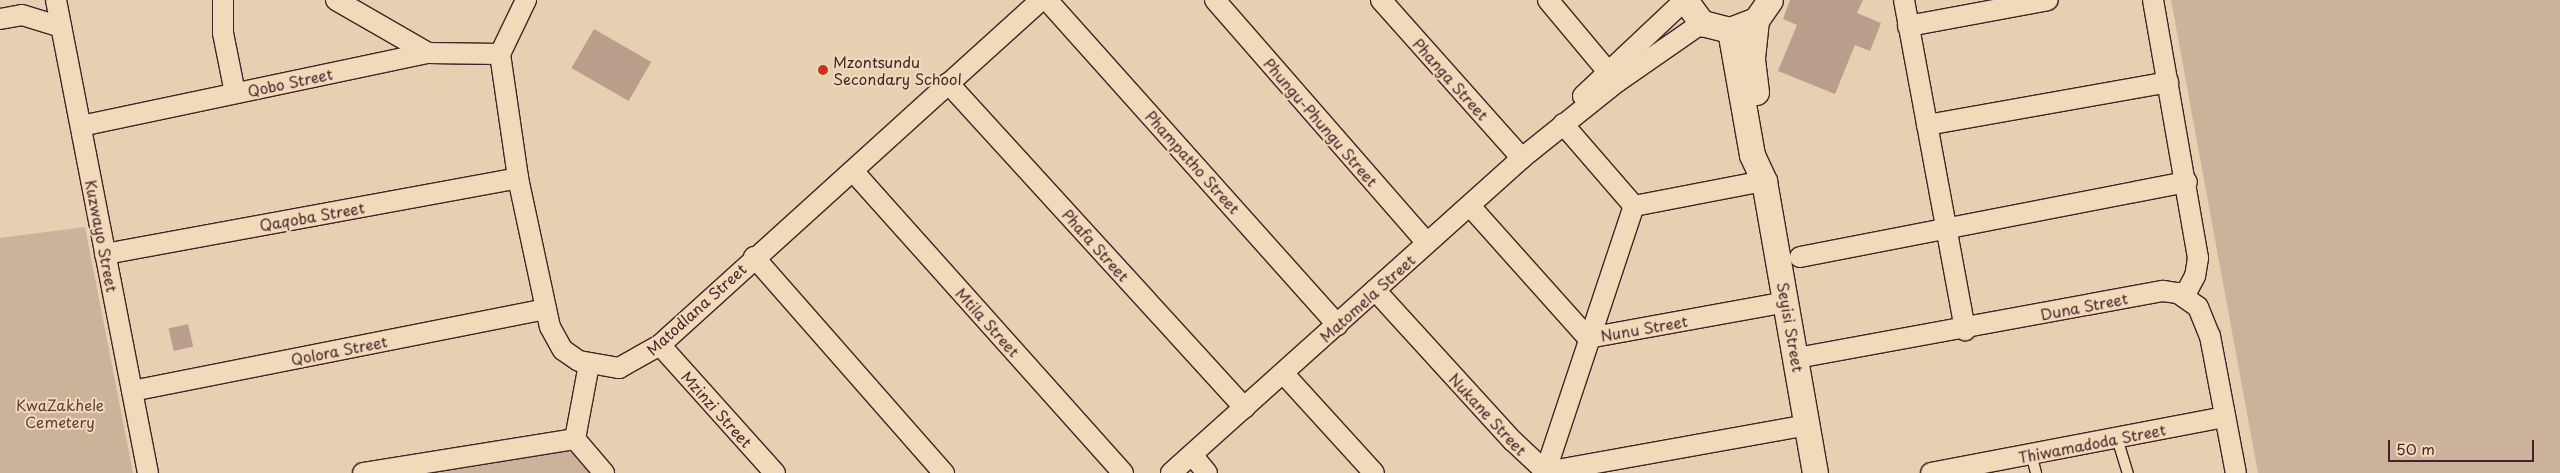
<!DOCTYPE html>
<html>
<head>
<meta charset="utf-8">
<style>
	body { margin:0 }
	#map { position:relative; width:2560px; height:473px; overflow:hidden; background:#e5d0b1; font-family:"Playpen Sans",sans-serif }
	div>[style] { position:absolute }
	.green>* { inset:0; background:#cbb29a }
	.building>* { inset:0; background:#b99e8c; transform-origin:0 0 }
	.roads { filter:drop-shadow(1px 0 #4a1f2b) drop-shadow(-1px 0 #4a1f2b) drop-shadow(0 1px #4a1f2b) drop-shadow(0 -1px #4a1f2b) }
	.service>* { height:10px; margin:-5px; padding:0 5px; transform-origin:5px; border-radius:5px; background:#efdbb9 }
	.minor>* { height:20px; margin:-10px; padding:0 10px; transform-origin:10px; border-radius:10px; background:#efdbb9 }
	.tertiary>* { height:25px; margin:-12.5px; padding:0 12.5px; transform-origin:12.5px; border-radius:12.5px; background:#efdbb9 }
	.dots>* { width:14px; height:14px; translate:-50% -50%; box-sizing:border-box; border:2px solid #efdbb9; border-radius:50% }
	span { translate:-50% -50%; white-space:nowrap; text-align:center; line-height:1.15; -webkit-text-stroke:4px #efdbb9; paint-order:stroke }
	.poi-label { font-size:15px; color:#4a1f2b }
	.left { translate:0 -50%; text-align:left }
	.street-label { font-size:15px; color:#4a1f2b }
	.park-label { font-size:15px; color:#643c41 }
	.scale { position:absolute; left:2388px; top:440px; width:146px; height:22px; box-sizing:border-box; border:2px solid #4a1f2b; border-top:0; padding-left:6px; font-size:15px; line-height:18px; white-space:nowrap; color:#4a1f2b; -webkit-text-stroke:4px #efdbb9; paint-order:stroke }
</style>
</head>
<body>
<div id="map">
	<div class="green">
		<i style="clip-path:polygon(2171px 0,2560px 0,2560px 473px,2258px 473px)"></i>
		<i style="clip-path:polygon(85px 227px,133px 473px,0 473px,0 238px)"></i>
		<i style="clip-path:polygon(572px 448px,593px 473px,436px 473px,435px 470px)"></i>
	</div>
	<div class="building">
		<i style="clip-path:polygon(1790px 0,1863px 0,1857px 13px,1881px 23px,1870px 51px,1855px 45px,1835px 94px,1778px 71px,1797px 25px,1783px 19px)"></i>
		<i style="left:594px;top:29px;width:66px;height:45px;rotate:30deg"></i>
		<i style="left:188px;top:324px;width:23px;height:20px;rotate:77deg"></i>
	</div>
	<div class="roads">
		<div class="service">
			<i style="left:2117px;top:438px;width:37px;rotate:73deg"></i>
			<i style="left:2031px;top:454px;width:20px;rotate:75deg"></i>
		</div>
		<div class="minor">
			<i style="left:56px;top:0;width:482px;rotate:79deg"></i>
			<i style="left:223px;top:0;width:33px;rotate:90deg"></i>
			<i style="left:223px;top:33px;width:61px;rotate:78.7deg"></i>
			<i style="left:336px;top:0;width:106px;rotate:29.9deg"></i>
			<i style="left:526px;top:0;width:60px;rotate:115.7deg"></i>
			<i style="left:500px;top:54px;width:125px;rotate:81.7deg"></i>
			<i style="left:518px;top:178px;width:152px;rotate:77.9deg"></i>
			<i style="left:550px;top:327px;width:26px;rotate:61deg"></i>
			<i style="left:563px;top:350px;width:19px;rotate:35deg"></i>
			<i style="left:579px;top:361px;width:41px;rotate:9.9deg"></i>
			<i style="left:619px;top:368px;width:47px;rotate:-29.3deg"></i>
			<i style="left:660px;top:345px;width:514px;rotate:-42.16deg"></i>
			<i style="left:1047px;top:0;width:436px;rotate:48.2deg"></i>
			<i style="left:1215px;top:0;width:322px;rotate:48.9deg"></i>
			<i style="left:1381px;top:0;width:212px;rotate:48.3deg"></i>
			<i style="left:1548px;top:0;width:104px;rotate:50.1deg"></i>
			<i style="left:1904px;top:0;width:336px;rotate:79.5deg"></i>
			<i style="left:2153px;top:0;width:262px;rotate:80.1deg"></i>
			<i style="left:2198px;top:258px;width:18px;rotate:99deg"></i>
			<i style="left:2195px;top:276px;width:21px;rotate:118deg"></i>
			<i style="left:0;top:19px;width:22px;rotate:-10deg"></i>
			<i style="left:22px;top:15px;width:41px;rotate:17.1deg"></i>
			<i style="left:1908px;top:26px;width:142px;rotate:-10.5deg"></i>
			<i style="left:948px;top:83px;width:440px;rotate:47.6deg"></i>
			<i style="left:1583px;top:96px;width:140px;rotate:-43.3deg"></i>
			<i style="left:1563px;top:124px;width:108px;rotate:49.1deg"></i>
			<i style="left:1927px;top:125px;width:245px;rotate:-10.1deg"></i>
			<i style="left:81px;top:126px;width:355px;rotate:-11.9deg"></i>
			<i style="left:428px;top:53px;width:72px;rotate:0.8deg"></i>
			<i style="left:853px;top:171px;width:405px;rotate:48.2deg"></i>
			<i style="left:1470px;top:206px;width:177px;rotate:48.2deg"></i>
			<i style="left:1588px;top:338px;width:201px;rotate:-10.3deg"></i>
			<i style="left:1634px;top:206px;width:132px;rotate:-10.9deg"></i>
			<i style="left:105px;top:254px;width:420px;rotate:-10.4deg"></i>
			<i style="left:754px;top:257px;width:288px;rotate:48.7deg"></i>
			<i style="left:1800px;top:257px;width:394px;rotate:-11deg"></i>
			<i style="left:1375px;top:290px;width:205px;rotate:47.6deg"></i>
			<i style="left:1513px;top:441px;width:45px;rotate:43.2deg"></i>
			<i style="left:1546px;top:472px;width:265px;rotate:-10.2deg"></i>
			<i style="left:660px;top:345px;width:172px;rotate:48.1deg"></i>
			<i style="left:1797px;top:358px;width:372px;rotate:-10.4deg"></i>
			<i style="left:2163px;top:291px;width:15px;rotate:8deg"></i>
			<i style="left:2178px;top:293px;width:24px;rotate:35deg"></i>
			<i style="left:2198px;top:307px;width:31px;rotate:68deg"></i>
			<i style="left:2210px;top:336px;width:139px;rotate:79.3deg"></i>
			<i style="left:1283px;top:373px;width:135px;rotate:47.7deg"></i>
			<i style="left:132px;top:391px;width:422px;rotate:-11.2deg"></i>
			<i style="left:575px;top:439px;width:76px;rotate:-79.4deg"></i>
			<i style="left:575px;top:439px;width:45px;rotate:49.5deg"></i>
			<i style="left:1192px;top:455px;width:23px;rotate:50deg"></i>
			<i style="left:363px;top:473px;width:215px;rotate:-9.1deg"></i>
			<i style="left:1171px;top:473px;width:472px;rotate:-41.9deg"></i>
			<i style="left:1522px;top:158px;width:122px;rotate:-38.7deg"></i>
			<i style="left:1617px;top:82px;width:103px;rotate:-34.8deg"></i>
			<i style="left:1545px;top:473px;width:281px;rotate:-71.6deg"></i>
			<i style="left:1931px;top:473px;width:298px;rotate:-10.8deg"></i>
		</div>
		<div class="tertiary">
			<i style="left:1685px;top:0;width:29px;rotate:54deg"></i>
			<i style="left:1702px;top:23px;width:29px;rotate:14deg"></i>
			<i style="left:1730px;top:30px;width:28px;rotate:-21deg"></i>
			<i style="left:1756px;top:20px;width:24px;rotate:-55deg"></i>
			<i style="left:1730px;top:30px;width:127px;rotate:80deg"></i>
			<i style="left:1752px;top:155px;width:29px;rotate:65deg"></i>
			<i style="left:1764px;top:181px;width:296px;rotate:80.1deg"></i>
			<i style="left:1756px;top:92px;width:34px;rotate:-97deg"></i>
			<i style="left:1752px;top:58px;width:38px;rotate:-84deg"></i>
		</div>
	</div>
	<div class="dots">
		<i style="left:823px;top:70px;background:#c8321e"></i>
	</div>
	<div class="poi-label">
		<span class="left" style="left:833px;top:70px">Mzontsundu<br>Secondary School</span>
	</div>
	<div class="street-label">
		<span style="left:1451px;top:79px;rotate:48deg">Phanga Street</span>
		<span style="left:290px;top:82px;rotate:-12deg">Qobo Street</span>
		<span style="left:1321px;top:122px;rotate:49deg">Phungu-Phungu Street</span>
		<span style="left:1193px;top:162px;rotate:48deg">Phampatho Street</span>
		<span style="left:312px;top:216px;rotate:-10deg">Qaqoba Street</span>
		<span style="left:102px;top:236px;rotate:79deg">Kuzwayo Street</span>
		<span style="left:1096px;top:245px;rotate:48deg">Phafa Street</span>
		<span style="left:1367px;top:298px;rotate:-42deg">Matomela Street</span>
		<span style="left:2084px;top:306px;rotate:-11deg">Duna Street</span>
		<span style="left:696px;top:309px;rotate:-42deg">Matodlana Street</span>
		<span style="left:988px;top:322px;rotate:48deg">Mtila Street</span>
		<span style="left:1791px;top:327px;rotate:80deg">Seyisi Street</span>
		<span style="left:1644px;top:328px;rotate:-10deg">Nunu Street</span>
		<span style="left:339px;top:350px;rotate:-11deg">Qolora Street</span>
		<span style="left:717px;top:409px;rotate:48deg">Mzinzi Street</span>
		<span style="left:1488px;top:414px;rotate:47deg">Nukane Street</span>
		<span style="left:2092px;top:443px;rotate:-11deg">Thiwamadoda Street</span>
	</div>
	<div class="park-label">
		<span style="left:60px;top:413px">KwaZakhele<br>Cemetery</span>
	</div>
	<div class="scale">50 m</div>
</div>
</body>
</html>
